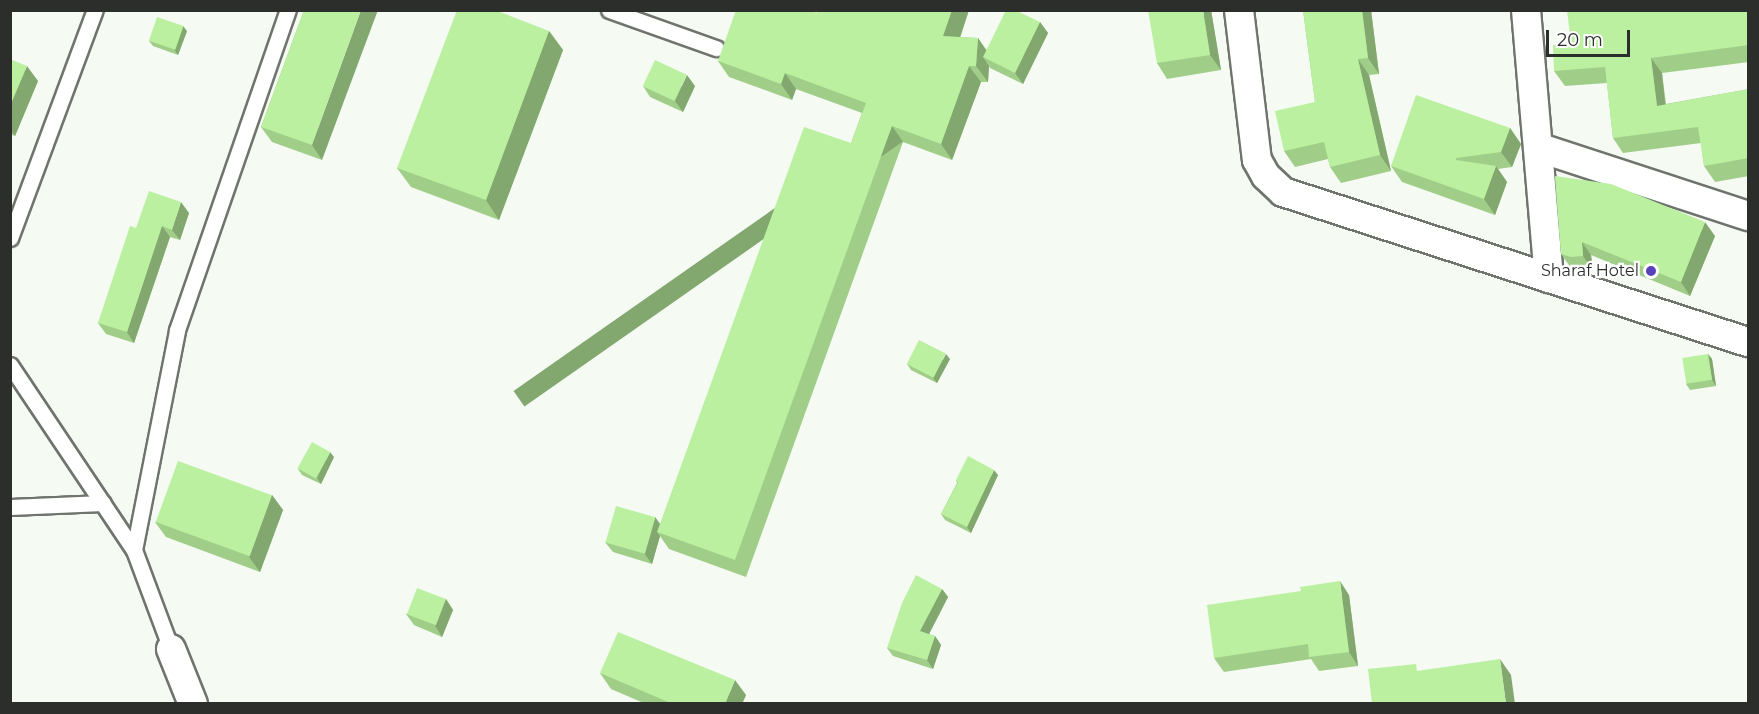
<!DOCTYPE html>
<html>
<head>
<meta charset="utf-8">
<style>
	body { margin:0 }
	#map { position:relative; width:1759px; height:714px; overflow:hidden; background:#f5faf3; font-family:Montserrat,sans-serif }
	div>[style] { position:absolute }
	.roads { filter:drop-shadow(2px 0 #6f746d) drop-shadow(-2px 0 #6f746d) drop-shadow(0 2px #6f746d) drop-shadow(0 -2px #6f746d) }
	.lane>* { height:15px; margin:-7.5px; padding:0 7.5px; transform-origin:7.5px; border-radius:7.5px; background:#fff }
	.street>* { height:28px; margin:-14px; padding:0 14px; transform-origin:14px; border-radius:14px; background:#fff }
	.wall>* { inset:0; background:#a0ce89 }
	.shaded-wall>* { inset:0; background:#82a86f; transform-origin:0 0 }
	.building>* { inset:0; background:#baf09f; transform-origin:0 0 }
	.dots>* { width:16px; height:16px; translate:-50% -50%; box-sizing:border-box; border:3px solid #fff; border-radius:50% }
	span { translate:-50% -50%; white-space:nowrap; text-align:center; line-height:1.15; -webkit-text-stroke:4.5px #fff; paint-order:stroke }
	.poi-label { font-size:16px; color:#2c2e2b }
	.right { translate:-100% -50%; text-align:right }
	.frame { position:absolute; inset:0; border:12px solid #2c2e2b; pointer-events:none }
	.scale { position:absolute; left:1546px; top:30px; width:84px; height:27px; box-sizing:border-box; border:3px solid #2c2e2b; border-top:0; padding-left:8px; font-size:18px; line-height:21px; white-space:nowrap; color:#2c2e2b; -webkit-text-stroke:4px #fff; paint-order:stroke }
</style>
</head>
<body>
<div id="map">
	<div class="roads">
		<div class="lane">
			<i style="left:609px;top:10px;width:114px;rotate:19.6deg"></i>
			<i style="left:10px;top:238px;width:243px;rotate:-69.6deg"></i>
			<i style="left:10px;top:365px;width:223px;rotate:56.2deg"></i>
			<i style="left:134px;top:550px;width:106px;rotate:69.5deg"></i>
			<i style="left:10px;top:507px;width:93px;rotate:-2.5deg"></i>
			<i style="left:134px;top:550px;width:224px;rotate:-78.9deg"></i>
			<i style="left:177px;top:330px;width:339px;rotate:-70.9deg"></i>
		</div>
		<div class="street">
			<i style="left:1239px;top:10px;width:151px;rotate:83.2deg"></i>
			<i style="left:1257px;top:160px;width:18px;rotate:61deg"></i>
			<i style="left:1266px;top:176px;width:23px;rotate:43deg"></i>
			<i style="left:1283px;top:192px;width:489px;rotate:17.9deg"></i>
			<i style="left:1526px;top:10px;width:269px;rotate:85.1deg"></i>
			<i style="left:1540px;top:148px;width:219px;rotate:18.1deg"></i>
			<i style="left:171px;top:649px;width:59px;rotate:68.2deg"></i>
		</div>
	</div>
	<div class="wall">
		<i style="clip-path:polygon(304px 10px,322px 160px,272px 142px,261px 127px)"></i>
		<i style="clip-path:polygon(818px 10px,969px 10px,960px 37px,978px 38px,986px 50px,1040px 22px,1048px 33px,1023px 84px,990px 68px,989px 66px,988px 82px,981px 82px,952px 160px,903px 142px,746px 577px,669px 549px,660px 536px,652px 564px,613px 552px,605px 542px,655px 517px,660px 525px,851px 143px,862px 113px,796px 89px,792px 100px,729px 77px,718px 61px,817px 13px)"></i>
		<i style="clip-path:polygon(1211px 10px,1221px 70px,1167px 79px,1157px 63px)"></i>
		<i style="clip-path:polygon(1303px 10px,1371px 10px,1379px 74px,1369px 75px,1391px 171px,1341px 183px,1330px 167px,1328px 159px,1295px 167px,1284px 151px,1315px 102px)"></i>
		<i style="clip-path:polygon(1749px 10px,1749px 62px,1662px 73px,1666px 104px,1749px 89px,1749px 176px,1715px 182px,1704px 166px,1701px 143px,1623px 153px,1613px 138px,1607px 83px,1565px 86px,1554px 71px,1571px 44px)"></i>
		<i style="clip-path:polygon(187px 31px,178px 55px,153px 46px,149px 41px)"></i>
		<i style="clip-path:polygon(549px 31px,563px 50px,499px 220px,411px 187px,397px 168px)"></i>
		<i style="clip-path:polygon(10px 59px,38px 81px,15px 136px,10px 134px)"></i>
		<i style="clip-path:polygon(643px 86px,695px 86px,683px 112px,650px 97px)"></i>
		<i style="clip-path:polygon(1510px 128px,1521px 144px,1512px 167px,1498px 169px,1507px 182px,1495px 215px,1402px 182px,1391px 166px)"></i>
		<i style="clip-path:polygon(1555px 176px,1715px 236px,1690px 296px,1591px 255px,1593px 270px,1580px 271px,1571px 268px,1561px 254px)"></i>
		<i style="clip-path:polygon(189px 213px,180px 240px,170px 237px,134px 343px,106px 334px,98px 323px,136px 228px)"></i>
		<i style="clip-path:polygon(1708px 354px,1712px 359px,1716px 386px,1690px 390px,1686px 384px)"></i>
		<i style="clip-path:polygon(950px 359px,937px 383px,911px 370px,907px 364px)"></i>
		<i style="clip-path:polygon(334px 457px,321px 484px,302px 475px,298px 469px)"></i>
		<i style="clip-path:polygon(998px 475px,971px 533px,945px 520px,941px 514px,957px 483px,956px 480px)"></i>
		<i style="clip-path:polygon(272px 495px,283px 510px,260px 572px,166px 537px,155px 522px)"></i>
		<i style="clip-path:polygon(942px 589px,948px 597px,929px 634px,935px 636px,941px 645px,933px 669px,893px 656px,887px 648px)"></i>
		<i style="clip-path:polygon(1349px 595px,1358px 666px,1319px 671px,1311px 659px,1224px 672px,1214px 658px)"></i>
		<i style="clip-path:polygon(446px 599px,453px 610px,442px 637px,414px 625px,406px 614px)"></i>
		<i style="clip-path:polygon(600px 673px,746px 695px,742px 704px,646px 704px,611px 689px)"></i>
	</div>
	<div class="shaded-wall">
		<i style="clip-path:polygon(361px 10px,378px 10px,322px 160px,312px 145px)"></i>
		<i style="clip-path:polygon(952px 10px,969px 10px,955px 53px,943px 36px)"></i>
		<i style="clip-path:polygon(1203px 10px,1211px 10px,1221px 70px,1210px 55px)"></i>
		<i style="clip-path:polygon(1362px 10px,1371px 10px,1379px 74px,1368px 58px)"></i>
		<i style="clip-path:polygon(1040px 22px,1048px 33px,1023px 84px,1015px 73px)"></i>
		<i style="clip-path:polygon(183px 26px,187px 31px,178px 55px,174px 49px)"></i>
		<i style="clip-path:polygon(549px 31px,563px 50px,499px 220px,486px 200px)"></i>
		<i style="clip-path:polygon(978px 38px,989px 54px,983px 57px,989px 66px,988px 82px,976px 66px)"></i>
		<i style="clip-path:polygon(1651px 58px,1662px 73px,1667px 121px,1657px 106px)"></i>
		<i style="clip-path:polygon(1358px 59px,1369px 75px,1391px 171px,1380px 155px)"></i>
		<i style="clip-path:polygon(27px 66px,38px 81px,15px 136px,10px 129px,10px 106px)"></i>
		<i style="clip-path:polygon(969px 66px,981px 82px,952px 160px,941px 144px)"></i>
		<i style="clip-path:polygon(785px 73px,796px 89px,792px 100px,781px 84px)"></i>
		<i style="clip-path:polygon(687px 75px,695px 86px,683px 112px,675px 101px)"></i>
		<i style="left:892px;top:126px;width:19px;height:462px;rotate:55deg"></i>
		<i style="clip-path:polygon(1510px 128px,1521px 144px,1512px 167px,1501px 152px)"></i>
		<i style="clip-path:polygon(1496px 166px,1507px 182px,1495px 215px,1484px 199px)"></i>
		<i style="clip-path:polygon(181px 202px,189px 213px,180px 240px,172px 230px)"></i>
		<i style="clip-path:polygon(1705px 222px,1715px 236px,1690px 296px,1681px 282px)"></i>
		<i style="clip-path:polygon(162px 226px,170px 237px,134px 343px,127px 332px)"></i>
		<i style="clip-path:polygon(1582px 242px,1591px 255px,1593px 270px,1583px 256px)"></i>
		<i style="clip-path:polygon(946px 354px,950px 359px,937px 383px,933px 378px)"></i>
		<i style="clip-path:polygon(1708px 354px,1712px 359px,1716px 386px,1712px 380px)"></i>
		<i style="clip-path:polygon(330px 452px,334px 457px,321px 484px,317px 478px)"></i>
		<i style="clip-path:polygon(994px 470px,998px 475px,971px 533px,967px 527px)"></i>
		<i style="clip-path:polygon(272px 495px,283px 510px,260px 572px,249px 557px)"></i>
		<i style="clip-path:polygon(655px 517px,663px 528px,657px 532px,660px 536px,652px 564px,644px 553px)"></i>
		<i style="clip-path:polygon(1340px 581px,1349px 595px,1358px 666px,1349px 652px)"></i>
		<i style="clip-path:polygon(942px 589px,948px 597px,926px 640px,920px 631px)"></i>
		<i style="clip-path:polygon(446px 599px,453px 610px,442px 637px,435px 626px)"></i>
		<i style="clip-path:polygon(935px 636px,941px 645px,933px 669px,927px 660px)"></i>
		<i style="clip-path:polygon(1500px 659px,1511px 675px,1515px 704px,1506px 704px)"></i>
		<i style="clip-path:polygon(735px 680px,746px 695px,742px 704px,725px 704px)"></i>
	</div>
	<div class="building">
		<i style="clip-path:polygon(304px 10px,361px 10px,312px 145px,261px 127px)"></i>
		<i style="clip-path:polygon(457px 10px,495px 10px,549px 31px,486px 200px,397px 168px)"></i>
		<i style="clip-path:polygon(736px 10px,809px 10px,817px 13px,818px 10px,952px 10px,943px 36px,978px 38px,976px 66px,969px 66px,941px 144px,892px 126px,735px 560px,657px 532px,804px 127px,851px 143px,866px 103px,785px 73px,781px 84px,718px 61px)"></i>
		<i style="clip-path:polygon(1006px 10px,1015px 10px,1040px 22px,1015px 73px,983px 57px)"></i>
		<i style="clip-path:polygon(1148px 10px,1203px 10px,1210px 55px,1157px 63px)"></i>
		<i style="clip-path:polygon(1303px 10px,1362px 10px,1368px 58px,1358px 59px,1380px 155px,1330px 167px,1324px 142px,1284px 151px,1275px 111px,1315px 102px)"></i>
		<i style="clip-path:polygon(1567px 10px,1749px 10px,1749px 45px,1651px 58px,1657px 106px,1749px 89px,1749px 158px,1704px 166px,1698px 127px,1613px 138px,1605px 67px,1554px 71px,1553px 45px,1571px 44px)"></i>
		<i style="left:157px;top:17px;width:28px;height:25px;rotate:19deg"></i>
		<i style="clip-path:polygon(10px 59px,27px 66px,10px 106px)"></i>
		<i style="left:655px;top:60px;width:35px;height:29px;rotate:25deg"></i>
		<i style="clip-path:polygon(1416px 95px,1510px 128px,1501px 152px,1456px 158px,1456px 160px,1496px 166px,1484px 199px,1391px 166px)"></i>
		<i style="clip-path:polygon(1555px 176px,1611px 184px,1705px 222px,1681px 282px,1582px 242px,1583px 256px,1571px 257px,1561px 254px)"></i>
		<i style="clip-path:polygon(149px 191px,181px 202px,172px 230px,162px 226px,127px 332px,98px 323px,130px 226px,136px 228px)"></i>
		<i style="left:919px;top:340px;width:30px;height:27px;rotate:27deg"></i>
		<i style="left:1708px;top:354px;width:26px;height:26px;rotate:81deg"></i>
		<i style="left:312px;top:442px;width:21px;height:30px;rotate:29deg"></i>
		<i style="clip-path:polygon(968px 456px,994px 470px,967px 527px,941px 514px,958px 482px,956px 480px)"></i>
		<i style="left:178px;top:461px;width:100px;height:65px;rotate:20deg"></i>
		<i style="left:616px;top:506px;width:41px;height:38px;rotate:16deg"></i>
		<i style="clip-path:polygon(916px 575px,942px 589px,920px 631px,935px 636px,927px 660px,887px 648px,902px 603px)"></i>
		<i style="clip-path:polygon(1340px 581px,1349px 652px,1309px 657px,1308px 644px,1214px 658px,1207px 605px,1301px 591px,1300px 587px)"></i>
		<i style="left:417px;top:588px;width:31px;height:28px;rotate:21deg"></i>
		<i style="clip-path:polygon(618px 632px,735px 680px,725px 704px,673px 704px,600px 673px)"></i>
		<i style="clip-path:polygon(1500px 659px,1506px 704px,1372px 704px,1368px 669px,1416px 664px,1417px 671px)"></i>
	</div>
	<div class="dots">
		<i style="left:1651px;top:271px;background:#5842ba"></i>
	</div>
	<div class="poi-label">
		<span class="right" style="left:1639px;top:271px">Sharaf Hotel</span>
	</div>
	<div class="frame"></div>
	<div class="scale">20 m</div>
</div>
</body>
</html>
